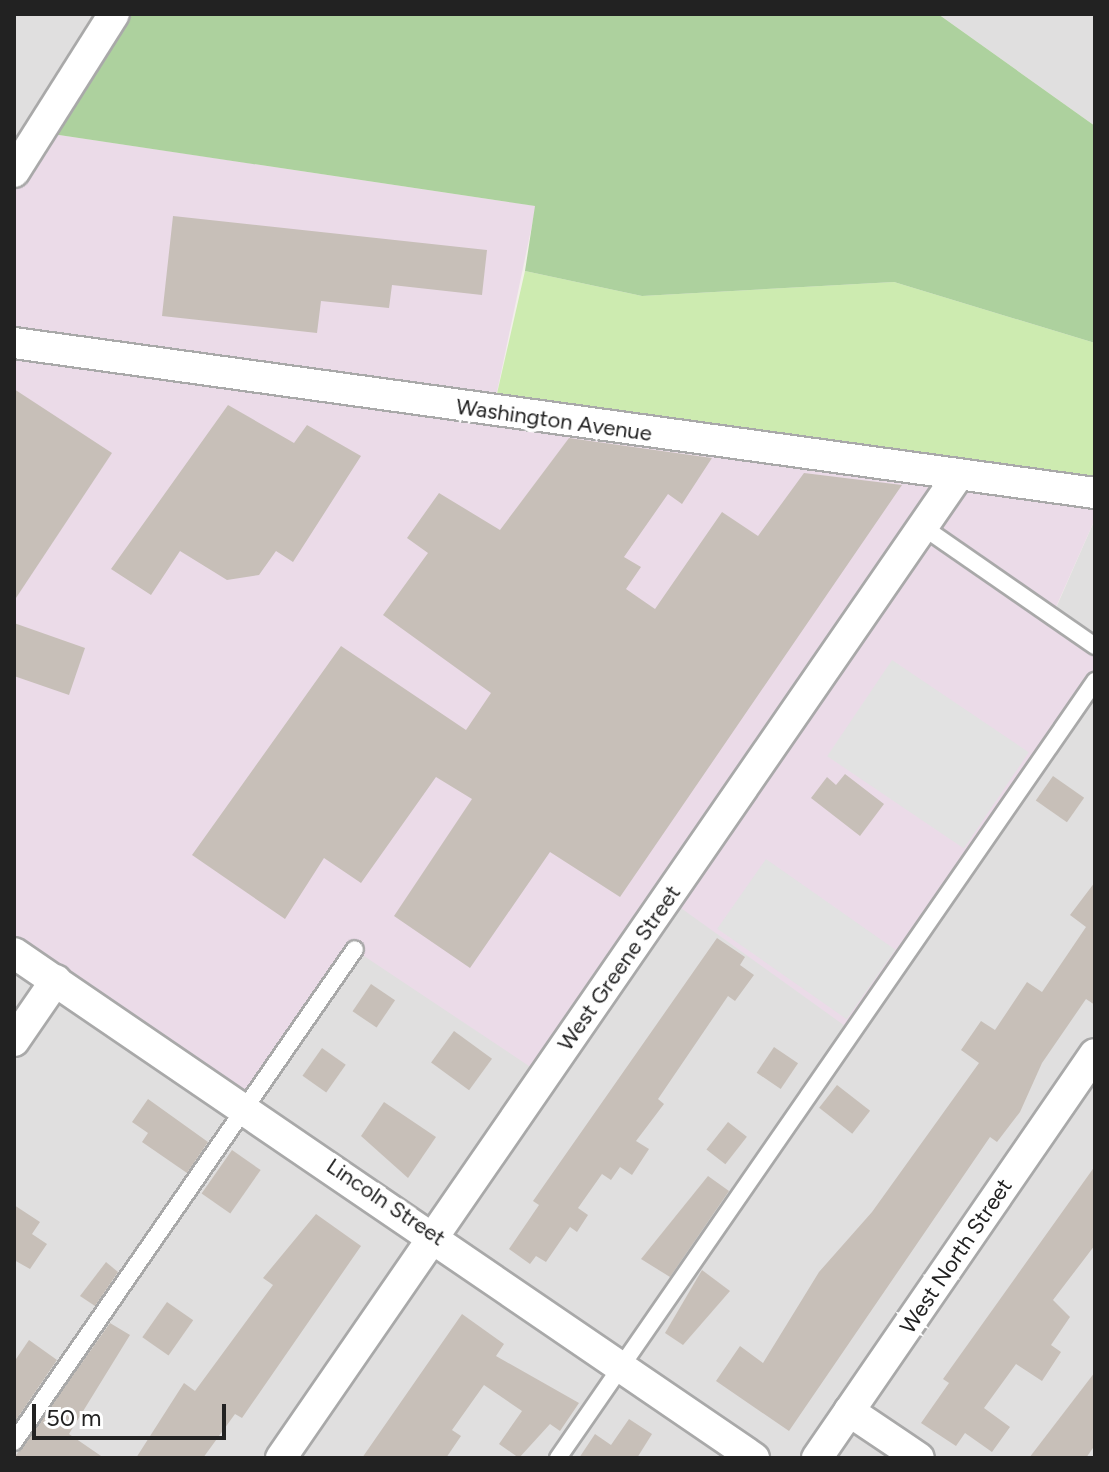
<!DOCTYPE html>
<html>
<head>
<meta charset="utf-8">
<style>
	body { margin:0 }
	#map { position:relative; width:1109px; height:1472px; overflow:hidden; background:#f2efe9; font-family:Figtree,sans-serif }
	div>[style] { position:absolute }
	.residential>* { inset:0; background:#e0dfdf }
	.industrial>* { inset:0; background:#ebdbe8 }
	.grass>* { inset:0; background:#cdebb0 }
	.forest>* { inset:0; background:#add19e }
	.parking>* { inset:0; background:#e2e2e2; transform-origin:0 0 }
	.building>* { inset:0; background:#c7bfb8; transform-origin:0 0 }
	.roads { filter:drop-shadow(2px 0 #a9a9a9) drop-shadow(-2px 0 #a9a9a9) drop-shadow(0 2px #a9a9a9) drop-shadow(0 -2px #a9a9a9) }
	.service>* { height:16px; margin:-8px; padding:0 8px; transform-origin:8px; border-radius:8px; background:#fff }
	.minor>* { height:30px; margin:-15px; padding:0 15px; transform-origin:15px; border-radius:15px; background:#fff }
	span { translate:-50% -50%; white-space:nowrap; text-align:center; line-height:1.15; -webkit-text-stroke:8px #fff; paint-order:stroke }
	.street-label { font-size:22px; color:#222 }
	.frame { position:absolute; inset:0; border:16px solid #222; pointer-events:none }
	.scale { position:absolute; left:32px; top:1404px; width:194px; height:36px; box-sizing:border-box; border:4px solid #222; border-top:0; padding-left:10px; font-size:24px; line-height:28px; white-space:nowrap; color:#222; -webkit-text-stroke:6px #fff; paint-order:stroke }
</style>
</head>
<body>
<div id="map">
	<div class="residential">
		<i style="clip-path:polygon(14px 14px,114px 14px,14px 172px)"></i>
		<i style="clip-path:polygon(938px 14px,1095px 14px,1095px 126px)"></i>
		<i style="clip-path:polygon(1095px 519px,1095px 646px,1052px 617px)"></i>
		<i style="clip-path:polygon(1095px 681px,1095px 1458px,14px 1458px,14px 953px,355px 949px,667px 898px)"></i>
	</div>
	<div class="industrial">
		<i style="clip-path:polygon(39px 132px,536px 206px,493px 411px,1095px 493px,1095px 519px,1052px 616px,1095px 646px,1095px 681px,852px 1031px,667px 898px,544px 1076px,355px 950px,243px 1105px,14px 953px,14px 172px)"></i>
	</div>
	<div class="grass">
		<i style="clip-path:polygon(525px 271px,642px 296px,894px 282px,1095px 343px,1095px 493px,493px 411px)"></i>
	</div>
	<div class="forest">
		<i style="clip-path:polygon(114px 14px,938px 14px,1095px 126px,1095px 343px,894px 282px,642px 296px,525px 271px,535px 206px,39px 132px)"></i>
	</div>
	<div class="parking">
		<i style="left:892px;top:660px;width:165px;height:116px;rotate:34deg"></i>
		<i style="left:766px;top:859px;width:158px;height:85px;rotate:35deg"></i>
	</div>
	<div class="building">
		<i style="clip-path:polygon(173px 216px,487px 250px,482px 295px,392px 285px,389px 308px,321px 301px,317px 333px,162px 316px)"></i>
		<i style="clip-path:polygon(14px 389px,112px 453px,14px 601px)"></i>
		<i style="clip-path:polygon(228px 405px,294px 443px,307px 425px,361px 456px,293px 562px,276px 551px,259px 575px,227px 580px,180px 551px,151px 595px,111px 569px)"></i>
		<i style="clip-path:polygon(569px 438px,712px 458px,682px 504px,668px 494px,624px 557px,641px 567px,626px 589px,655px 609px,722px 512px,758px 536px,804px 473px,902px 485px,620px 897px,550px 852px,470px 968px,394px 916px,472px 799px,436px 777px,361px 883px,324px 858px,285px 919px,192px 855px,341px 646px,466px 730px,491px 693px,383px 615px,428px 553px,407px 538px,439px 493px,500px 530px)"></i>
		<i style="clip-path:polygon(14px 623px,85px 648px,69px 695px,14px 676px)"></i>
		<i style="clip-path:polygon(845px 774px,884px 804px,860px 836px,811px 798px,827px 777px,836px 785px)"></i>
		<i style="left:1053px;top:776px;width:38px;height:30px;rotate:35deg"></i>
		<i style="clip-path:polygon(1095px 882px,1095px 1005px,1086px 999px,1042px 1063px,1020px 1112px,997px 1142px,990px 1137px,789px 1431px,716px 1381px,740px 1346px,763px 1363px,819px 1272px,872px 1212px,979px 1063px,961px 1050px,981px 1021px,995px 1030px,1027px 982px,1042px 992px,1086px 927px,1070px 915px)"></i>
		<i style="clip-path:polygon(717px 938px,745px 957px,740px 965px,754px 975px,735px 1001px,728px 996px,658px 1099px,664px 1104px,636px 1141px,649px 1149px,632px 1175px,620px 1167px,611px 1180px,602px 1174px,578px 1208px,588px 1215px,577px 1232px,570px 1227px,546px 1262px,536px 1256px,530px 1264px,509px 1249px,539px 1205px,533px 1201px)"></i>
		<i style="left:371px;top:984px;width:29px;height:33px;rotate:34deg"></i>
		<i style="left:454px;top:1031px;width:47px;height:39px;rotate:36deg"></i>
		<i style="left:774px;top:1047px;width:29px;height:31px;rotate:34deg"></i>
		<i style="left:322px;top:1048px;width:29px;height:34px;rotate:35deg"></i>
		<i style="left:837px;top:1085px;width:42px;height:29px;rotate:38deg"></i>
		<i style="clip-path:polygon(148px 1099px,208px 1142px,187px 1173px,142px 1142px,148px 1133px,132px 1122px)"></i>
		<i style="clip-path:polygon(384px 1102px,436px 1137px,408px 1178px,361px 1136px)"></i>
		<i style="left:728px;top:1122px;width:24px;height:35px;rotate:38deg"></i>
		<i style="left:232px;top:1150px;width:35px;height:53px;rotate:35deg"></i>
		<i style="clip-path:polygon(1095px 1166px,1095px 1245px,1053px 1300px,1070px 1317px,1051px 1345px,1061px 1352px,1042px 1381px,1016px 1364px,984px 1408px,1010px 1427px,992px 1452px,965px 1433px,956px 1446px,921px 1423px,949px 1383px,943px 1379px)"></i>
		<i style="clip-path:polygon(708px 1176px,729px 1191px,670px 1277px,641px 1259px)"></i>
		<i style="clip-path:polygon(14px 1205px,40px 1222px,32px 1234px,47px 1244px,30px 1269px,14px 1260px)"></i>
		<i style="clip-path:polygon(316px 1214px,361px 1246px,242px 1418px,235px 1414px,203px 1458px,136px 1458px,184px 1383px,195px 1391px,273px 1285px,263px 1278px)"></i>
		<i style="clip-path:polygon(106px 1262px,118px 1272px,95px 1306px,80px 1296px)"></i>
		<i style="clip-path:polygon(702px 1270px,730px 1291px,683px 1345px,665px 1333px)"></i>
		<i style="left:167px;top:1302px;width:32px;height:43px;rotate:35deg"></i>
		<i style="clip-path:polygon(462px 1314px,504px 1344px,496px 1356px,579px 1403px,560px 1431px,550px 1424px,519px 1458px,499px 1444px,522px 1411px,484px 1385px,452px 1430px,461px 1436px,446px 1458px,362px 1458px)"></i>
		<i style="clip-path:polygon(110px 1323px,130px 1335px,69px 1434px,104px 1458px,14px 1458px)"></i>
		<i style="clip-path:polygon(29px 1340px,57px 1360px,14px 1423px,14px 1362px)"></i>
		<i style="clip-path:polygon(1095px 1372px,1095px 1445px,1086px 1458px,1029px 1458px)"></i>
		<i style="clip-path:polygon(629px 1419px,652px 1434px,637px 1458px,579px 1458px,595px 1434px,611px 1445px)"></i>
	</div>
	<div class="roads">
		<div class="service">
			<i style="left:923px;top:527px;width:209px;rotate:34.7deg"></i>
			<i style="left:14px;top:1442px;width:599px;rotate:-55.33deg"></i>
			<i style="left:558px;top:1458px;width:945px;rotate:-55.35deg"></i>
		</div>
		<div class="minor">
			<i style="left:14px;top:172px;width:187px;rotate:-57.7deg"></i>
			<i style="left:14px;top:343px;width:1091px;rotate:7.9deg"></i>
			<i style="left:14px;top:953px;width:896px;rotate:34.31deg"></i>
			<i style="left:14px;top:1041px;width:74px;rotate:-55.5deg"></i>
			<i style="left:849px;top:1411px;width:84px;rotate:33.9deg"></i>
			<i style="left:281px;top:1458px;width:1191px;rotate:-55.43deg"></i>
			<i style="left:817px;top:1458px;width:490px;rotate:-55.5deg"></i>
		</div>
	</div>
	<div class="street-label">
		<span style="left:554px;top:420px;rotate:8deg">Washington Avenue</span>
		<span style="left:619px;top:968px;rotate:-55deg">West Greene Street</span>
		<span style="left:386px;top:1202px;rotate:34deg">Lincoln Street</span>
		<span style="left:956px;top:1256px;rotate:-56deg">West North Street</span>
	</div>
	<div class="frame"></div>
	<div class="scale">50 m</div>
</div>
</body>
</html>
